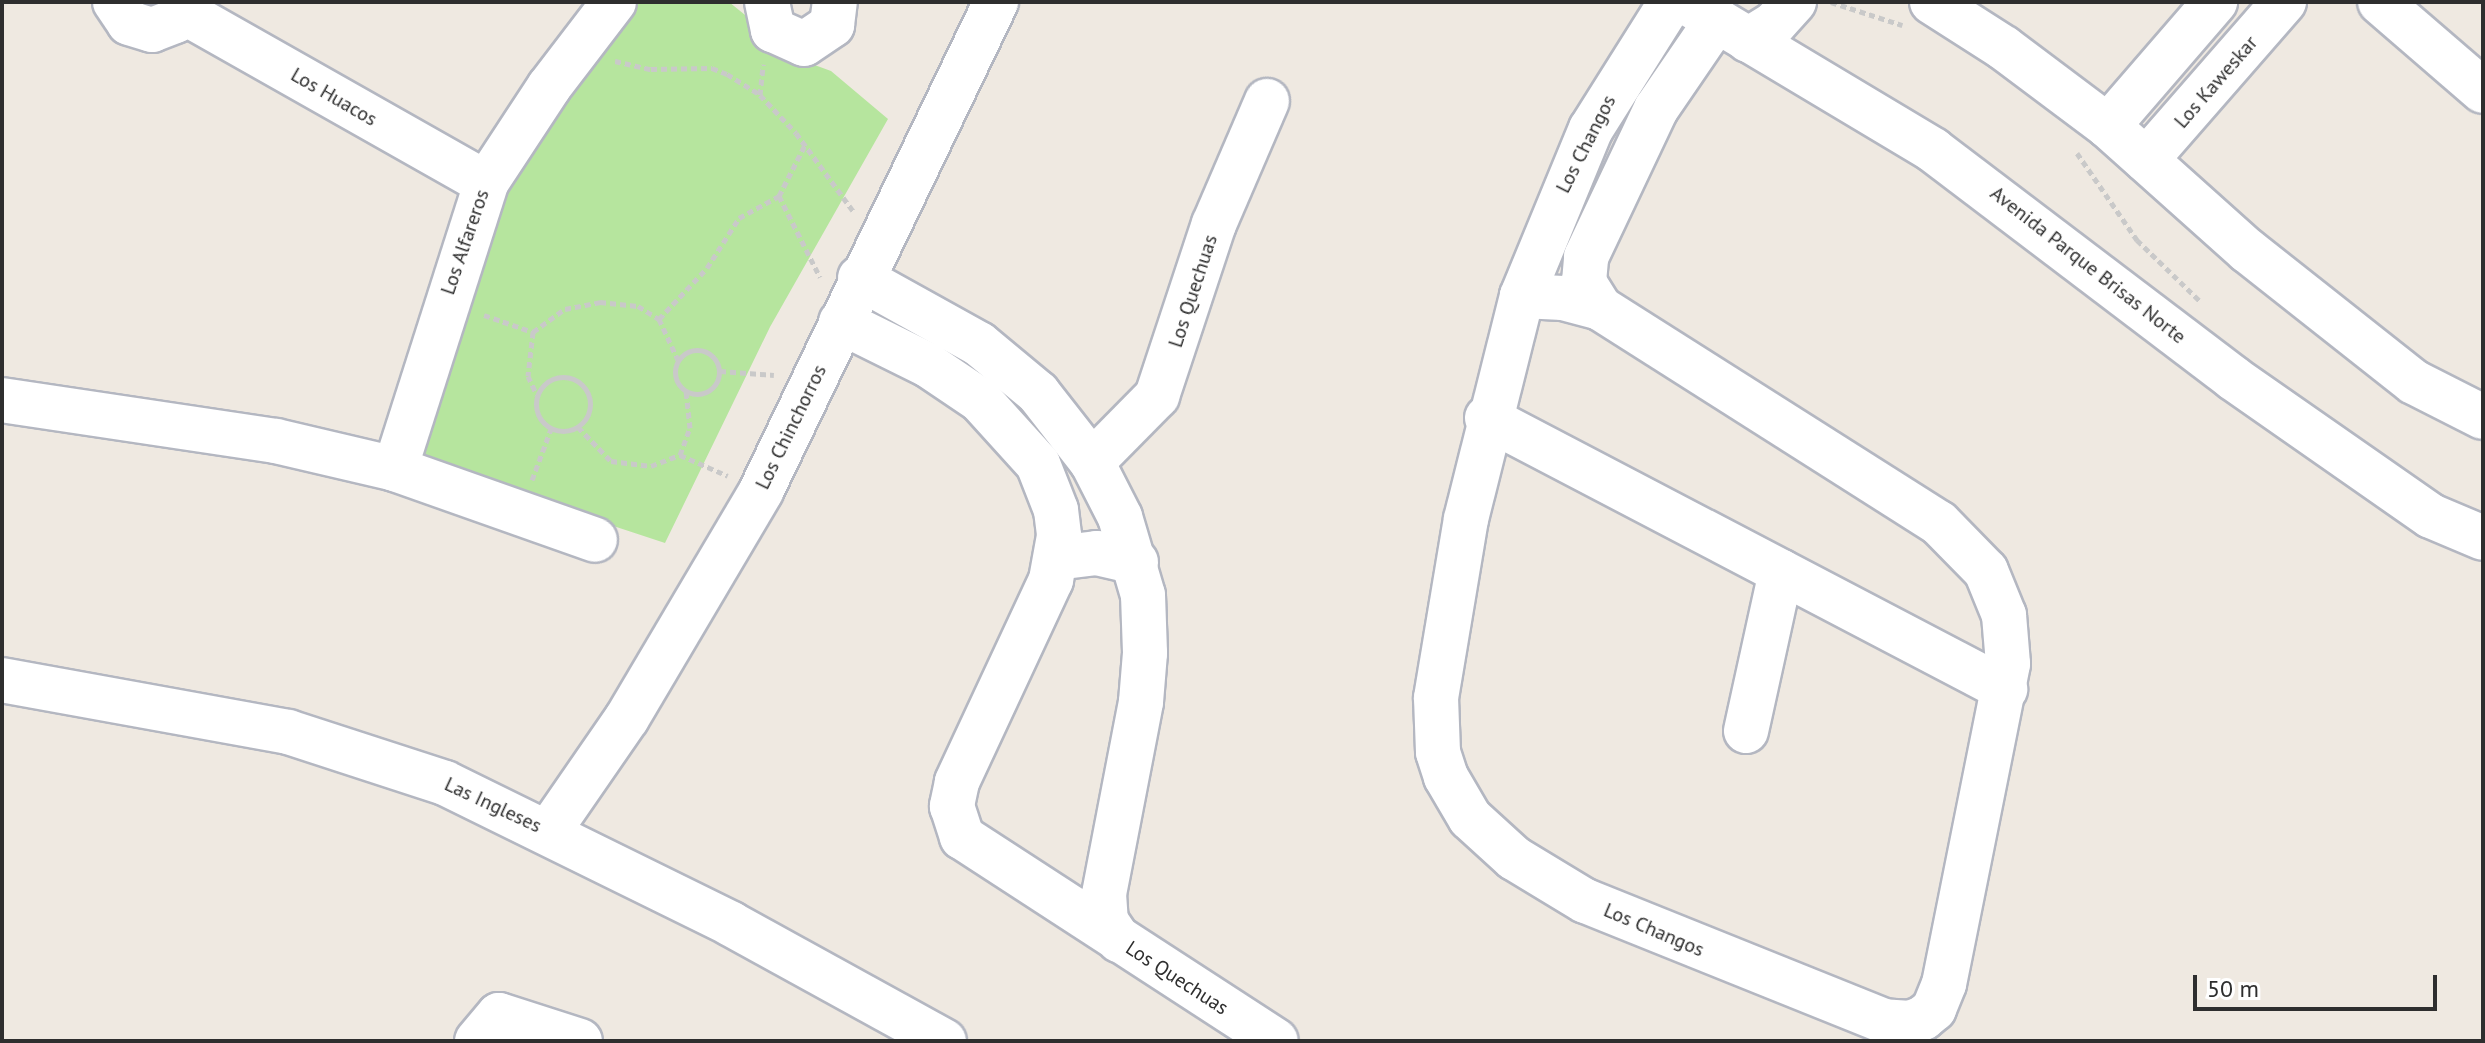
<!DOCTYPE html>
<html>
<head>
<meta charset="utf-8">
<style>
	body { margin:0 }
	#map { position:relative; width:2485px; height:1043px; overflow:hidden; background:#efe9e1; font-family:"PT Sans",sans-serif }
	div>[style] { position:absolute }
	.green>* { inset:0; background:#b6e59e }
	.path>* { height:5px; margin-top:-2.5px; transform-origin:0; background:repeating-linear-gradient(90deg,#c9c9c9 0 6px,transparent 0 10px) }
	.path>.ring { margin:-2.5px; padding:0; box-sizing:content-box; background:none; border:5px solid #c9c9c9; border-radius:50% }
	.roads { filter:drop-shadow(2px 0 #b4b7c1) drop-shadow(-2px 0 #b4b7c1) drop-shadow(0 2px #b4b7c1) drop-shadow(0 -2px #b4b7c1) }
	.minor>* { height:44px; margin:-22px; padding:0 22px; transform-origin:22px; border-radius:22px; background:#fff }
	span { translate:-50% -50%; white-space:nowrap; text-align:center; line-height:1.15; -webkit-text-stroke:6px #fff; paint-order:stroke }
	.street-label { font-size:20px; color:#2e2e2e }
	.frame { position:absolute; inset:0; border:4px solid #2e2e2e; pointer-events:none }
	.scale { position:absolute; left:2193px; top:975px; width:244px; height:36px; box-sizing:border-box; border:4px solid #2e2e2e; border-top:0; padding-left:10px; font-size:24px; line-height:28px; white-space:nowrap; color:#2e2e2e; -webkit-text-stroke:6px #fff; paint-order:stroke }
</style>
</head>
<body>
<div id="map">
	<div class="green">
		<i style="clip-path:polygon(635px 2px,729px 2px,801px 60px,831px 71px,888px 119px,770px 327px,665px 543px,419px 462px,503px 186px)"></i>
	</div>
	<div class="path">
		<i style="left:1831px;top:2px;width:75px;rotate:17.9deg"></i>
		<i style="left:615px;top:61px;width:37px;rotate:13deg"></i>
		<i style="left:651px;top:69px;width:61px;rotate:-0.9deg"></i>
		<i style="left:712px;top:68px;width:16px;rotate:22deg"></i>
		<i style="left:727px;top:74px;width:39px;rotate:32deg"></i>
		<i style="left:760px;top:95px;width:52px;rotate:46.5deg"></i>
		<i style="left:796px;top:133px;width:97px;rotate:53.8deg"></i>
		<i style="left:760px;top:95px;width:31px;rotate:-84deg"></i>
		<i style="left:2077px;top:153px;width:106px;rotate:55.4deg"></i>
		<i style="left:2137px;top:240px;width:88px;rotate:44.1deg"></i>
		<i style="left:779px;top:196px;width:91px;rotate:63.2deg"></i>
		<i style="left:484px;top:315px;width:52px;rotate:19.1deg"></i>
		<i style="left:533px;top:332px;width:39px;rotate:-36deg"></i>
		<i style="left:565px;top:309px;width:36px;rotate:-11deg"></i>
		<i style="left:600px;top:302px;width:38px;rotate:6deg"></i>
		<i style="left:638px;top:306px;width:25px;rotate:32deg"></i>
		<i style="left:659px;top:319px;width:45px;rotate:65.1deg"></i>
		<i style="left:659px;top:319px;width:70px;rotate:-46.7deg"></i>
		<i style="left:707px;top:268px;width:59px;rotate:-57.4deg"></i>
		<i style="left:739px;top:218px;width:46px;rotate:-28.8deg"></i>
		<i style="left:779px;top:196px;width:57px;rotate:-63deg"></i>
		<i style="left:533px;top:332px;width:44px;rotate:96.5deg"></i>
		<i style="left:528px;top:376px;width:21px;rotate:65deg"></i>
		<i class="ring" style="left:675px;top:350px;width:39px;height:39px"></i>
		<i style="left:720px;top:371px;width:54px;rotate:4.2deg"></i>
		<i class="ring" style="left:536px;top:377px;width:49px;height:49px"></i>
		<i style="left:578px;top:427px;width:47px;rotate:45.9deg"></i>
		<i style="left:611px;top:461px;width:40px;rotate:7.1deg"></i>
		<i style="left:651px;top:466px;width:31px;rotate:-21deg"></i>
		<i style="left:680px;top:455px;width:52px;rotate:23.6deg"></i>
		<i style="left:680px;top:455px;width:29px;rotate:-70deg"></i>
		<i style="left:690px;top:428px;width:37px;rotate:-96deg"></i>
		<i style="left:532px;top:480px;width:54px;rotate:-69.6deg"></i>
	</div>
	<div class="roads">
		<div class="minor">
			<i style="left:115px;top:2px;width:25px;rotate:56deg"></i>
			<i style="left:129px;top:23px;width:24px;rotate:17deg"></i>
			<i style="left:152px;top:30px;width:25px;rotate:-21deg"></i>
			<i style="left:175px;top:21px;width:21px;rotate:-62deg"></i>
			<i style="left:767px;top:2px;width:29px;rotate:78deg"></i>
			<i style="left:773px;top:30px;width:34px;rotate:24deg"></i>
			<i style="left:804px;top:44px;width:34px;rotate:-34deg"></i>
			<i style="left:832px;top:25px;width:23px;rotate:-83deg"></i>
			<i style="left:1686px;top:2px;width:288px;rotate:30.9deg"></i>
			<i style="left:1933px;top:150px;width:377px;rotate:37.2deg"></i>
			<i style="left:2233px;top:378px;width:241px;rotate:34.9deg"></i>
			<i style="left:2431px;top:516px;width:56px;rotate:22.9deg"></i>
			<i style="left:1932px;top:2px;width:85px;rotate:32.6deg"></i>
			<i style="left:2004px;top:48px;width:130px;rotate:36.9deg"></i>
			<i style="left:2108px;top:126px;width:188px;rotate:41.8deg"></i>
			<i style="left:2248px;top:251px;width:211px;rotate:38.3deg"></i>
			<i style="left:2414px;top:382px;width:77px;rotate:26.9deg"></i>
			<i style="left:2380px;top:2px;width:136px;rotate:40.8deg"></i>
			<i style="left:182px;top:11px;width:349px;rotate:29.5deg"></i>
			<i style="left:1748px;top:40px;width:31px;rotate:-32deg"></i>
			<i style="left:1774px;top:24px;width:30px;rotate:-48deg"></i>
			<i style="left:2108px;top:126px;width:164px;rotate:-49.2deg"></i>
			<i style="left:2146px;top:160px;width:210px;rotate:-48.9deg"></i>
			<i style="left:860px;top:278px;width:136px;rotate:29deg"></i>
			<i style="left:979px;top:344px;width:77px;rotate:39.7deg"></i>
			<i style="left:1038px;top:393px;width:88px;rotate:52deg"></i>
			<i style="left:1092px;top:462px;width:62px;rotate:63deg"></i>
			<i style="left:1120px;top:517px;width:81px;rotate:73.6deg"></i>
			<i style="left:1143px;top:595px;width:58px;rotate:88deg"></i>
			<i style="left:1145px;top:653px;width:49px;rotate:94.7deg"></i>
			<i style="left:1141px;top:702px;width:196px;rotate:100.9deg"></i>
			<i style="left:1104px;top:894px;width:27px;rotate:86deg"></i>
			<i style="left:1106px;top:921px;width:23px;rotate:56deg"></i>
			<i style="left:1522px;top:296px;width:41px;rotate:2.8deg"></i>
			<i style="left:1563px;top:298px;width:38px;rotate:15deg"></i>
			<i style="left:1600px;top:308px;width:401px;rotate:32.4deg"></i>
			<i style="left:1939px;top:523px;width:67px;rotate:45.6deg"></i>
			<i style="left:1986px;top:571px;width:48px;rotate:67.8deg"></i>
			<i style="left:2004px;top:615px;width:49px;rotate:85.3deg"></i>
			<i style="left:2008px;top:664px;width:326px;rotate:101.3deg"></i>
			<i style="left:1944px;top:984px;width:27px;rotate:112deg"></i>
			<i style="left:1934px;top:1009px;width:14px;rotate:141deg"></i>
			<i style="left:1923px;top:1018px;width:14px;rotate:159deg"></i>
			<i style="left:1910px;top:1023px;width:26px;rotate:-176deg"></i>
			<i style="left:1884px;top:1021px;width:322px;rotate:-158.1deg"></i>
			<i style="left:1585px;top:901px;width:83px;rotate:-148.8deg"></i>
			<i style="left:1514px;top:858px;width:59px;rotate:-137.7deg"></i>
			<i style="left:1470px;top:818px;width:48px;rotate:-120.3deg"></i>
			<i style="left:1446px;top:777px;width:26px;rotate:-108deg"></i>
			<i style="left:1438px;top:752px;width:54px;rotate:-92.1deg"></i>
			<i style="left:1436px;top:698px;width:181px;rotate:-80.5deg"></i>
			<i style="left:1466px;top:519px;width:230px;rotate:-75.9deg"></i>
			<i style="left:1522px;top:296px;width:181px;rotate:-67.6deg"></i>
			<i style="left:1591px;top:129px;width:150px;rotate:-57.8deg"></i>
			<i style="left:1600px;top:308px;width:31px;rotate:-122deg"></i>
			<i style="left:1584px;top:282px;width:25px;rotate:-85deg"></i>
			<i style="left:1586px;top:257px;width:164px;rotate:-64.7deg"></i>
			<i style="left:1656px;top:109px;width:108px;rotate:-55.6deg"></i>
			<i style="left:841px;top:322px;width:97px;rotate:26.3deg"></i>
			<i style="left:928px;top:365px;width:63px;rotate:33.9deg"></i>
			<i style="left:980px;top:400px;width:86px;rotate:47.8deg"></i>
			<i style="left:1038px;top:464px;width:49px;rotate:68.6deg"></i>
			<i style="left:1056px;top:510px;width:26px;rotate:83deg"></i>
			<i style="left:1059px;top:536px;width:45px;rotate:100.3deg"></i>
			<i style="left:1051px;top:580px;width:223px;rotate:115deg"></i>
			<i style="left:957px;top:782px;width:25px;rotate:102deg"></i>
			<i style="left:952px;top:806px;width:33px;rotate:72deg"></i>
			<i style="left:962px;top:837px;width:374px;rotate:33deg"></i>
			<i style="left:2px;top:400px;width:277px;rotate:8.5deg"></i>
			<i style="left:276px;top:441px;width:122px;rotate:13.2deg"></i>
			<i style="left:395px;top:469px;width:212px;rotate:19.5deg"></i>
			<i style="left:1487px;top:418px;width:585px;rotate:27.62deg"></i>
			<i style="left:1092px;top:462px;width:93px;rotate:-45.4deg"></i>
			<i style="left:1157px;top:396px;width:181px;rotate:-71.7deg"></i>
			<i style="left:1214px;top:224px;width:134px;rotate:-66.7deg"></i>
			<i style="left:395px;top:469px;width:300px;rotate:-72.3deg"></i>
			<i style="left:486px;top:183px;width:115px;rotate:-56.7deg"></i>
			<i style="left:549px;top:87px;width:107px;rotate:-52.6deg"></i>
			<i style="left:1056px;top:558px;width:41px;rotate:-7deg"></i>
			<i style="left:1097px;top:553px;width:40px;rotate:13deg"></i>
			<i style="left:2px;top:680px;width:291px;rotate:10.3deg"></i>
			<i style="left:288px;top:732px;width:165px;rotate:18deg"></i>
			<i style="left:445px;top:783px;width:319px;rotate:26.2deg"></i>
			<i style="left:731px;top:924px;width:243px;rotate:28.8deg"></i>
			<i style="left:1746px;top:731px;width:163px;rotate:-77.6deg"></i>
			<i style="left:549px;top:831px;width:137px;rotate:-55.4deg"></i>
			<i style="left:627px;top:718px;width:264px;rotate:-59.4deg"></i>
			<i style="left:761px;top:491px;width:543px;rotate:-64.33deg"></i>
			<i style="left:477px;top:1041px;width:34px;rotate:-50deg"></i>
			<i style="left:499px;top:1015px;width:85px;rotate:17.8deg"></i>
		</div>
	</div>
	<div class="street-label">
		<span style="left:2216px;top:82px;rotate:-49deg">Los Kaweskar</span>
		<span style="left:334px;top:97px;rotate:30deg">Los Huacos</span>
		<span style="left:1586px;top:144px;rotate:-63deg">Los Changos</span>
		<span style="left:465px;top:242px;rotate:-71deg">Los Alfareros</span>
		<span style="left:2088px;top:265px;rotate:38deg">Avenida Parque Brisas Norte</span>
		<span style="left:1193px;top:291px;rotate:-72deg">Los Quechuas</span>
		<span style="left:791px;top:427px;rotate:-64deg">Los Chinchorros</span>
		<span style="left:493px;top:805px;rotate:25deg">Las Ingleses</span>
		<span style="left:1654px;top:930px;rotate:23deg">Los Changos</span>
		<span style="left:1177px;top:978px;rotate:33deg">Los Quechuas</span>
	</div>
	<div class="frame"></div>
	<div class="scale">50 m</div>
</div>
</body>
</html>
